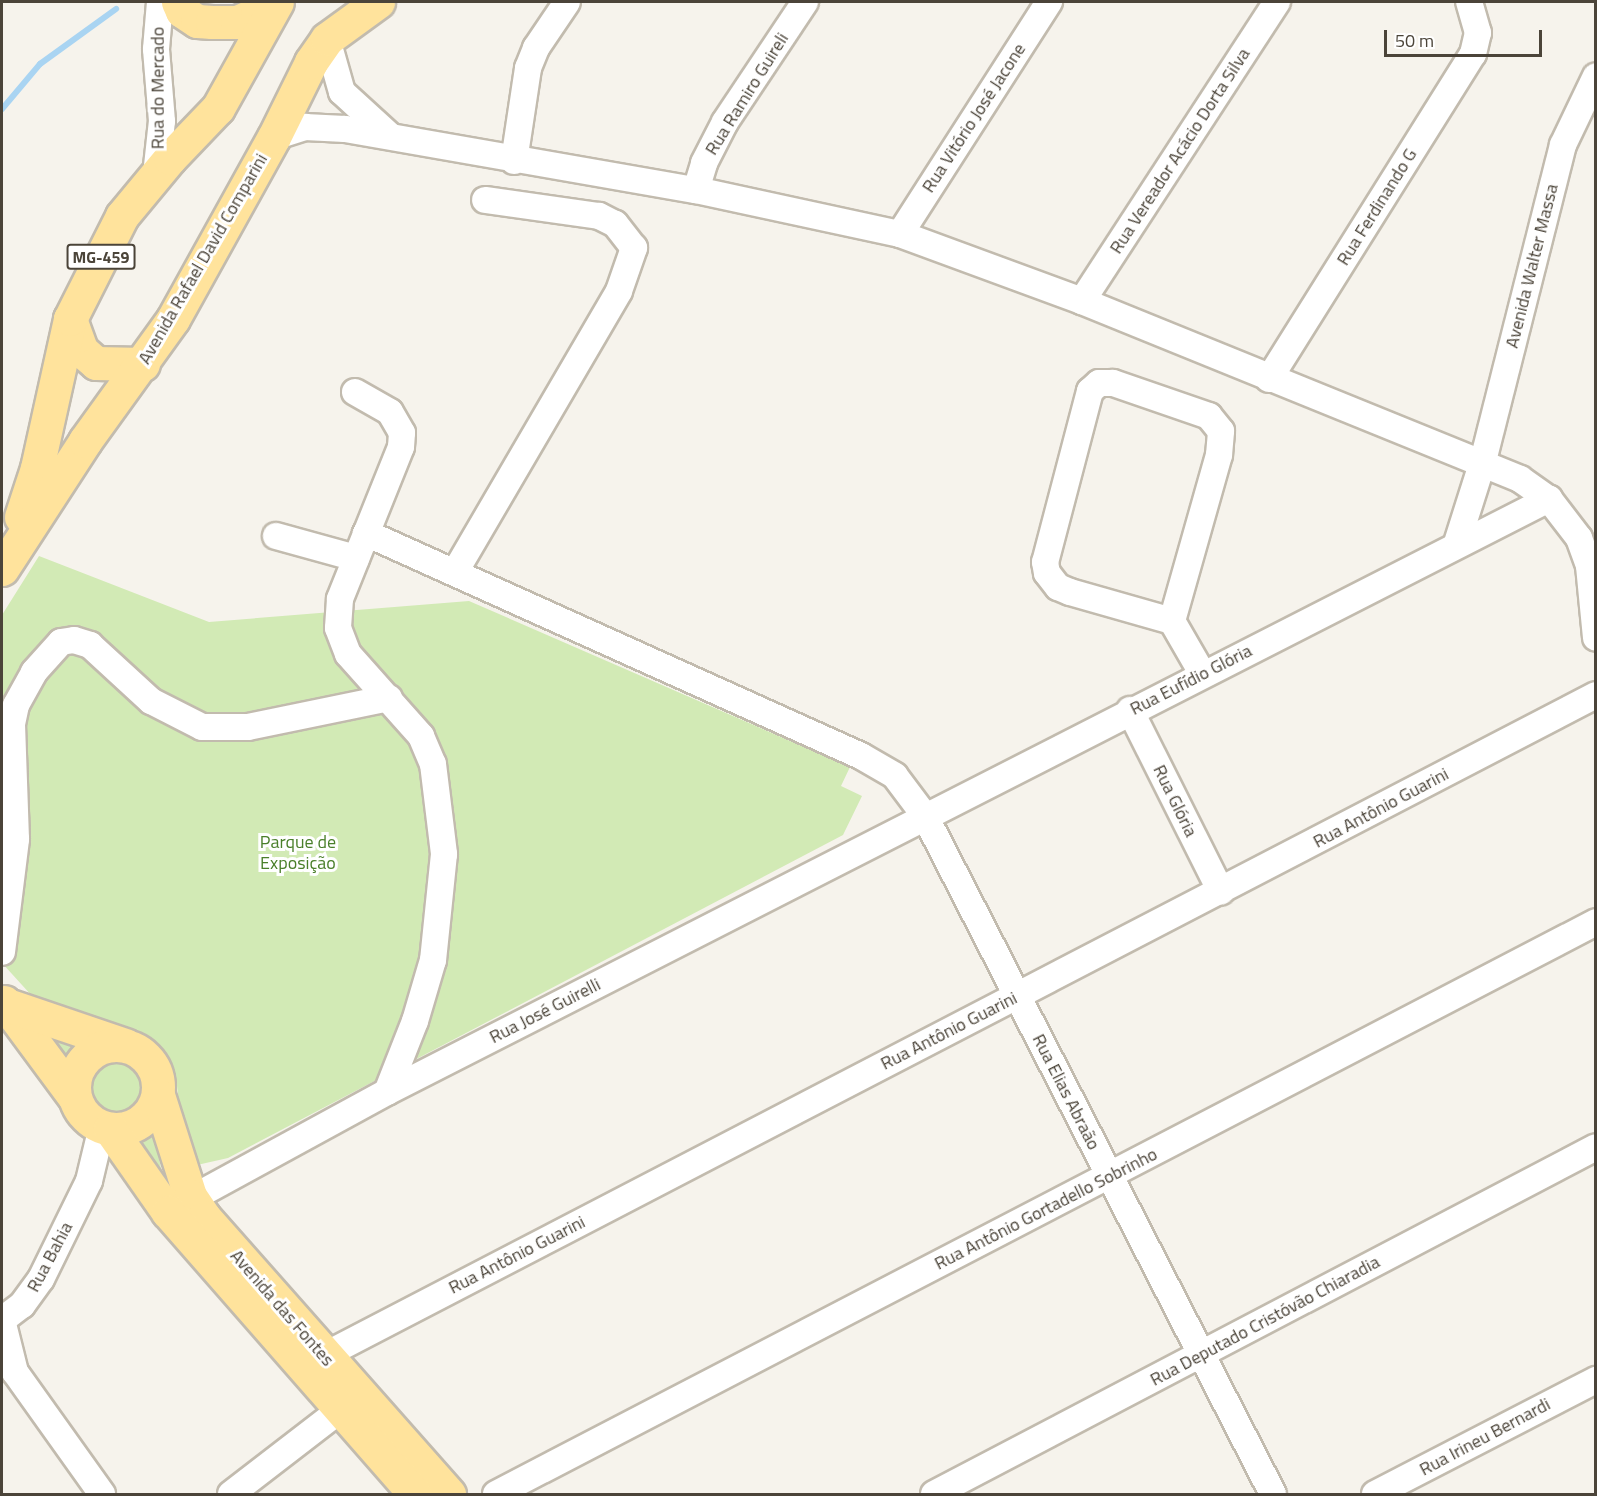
<!DOCTYPE html>
<html>
<head>
<meta charset="utf-8">
<style>
	body { margin:0 }
	#map { position:relative; width:1597px; height:1496px; overflow:hidden; background:#f6f3ec; font-family:"Titillium Web",sans-serif }
	div>[style] { position:absolute }
	.green>* { inset:0; background:#d2eab5 }
	.round { border-radius:50% }
	.stream>* { height:6px; margin:-3px; padding:0 3px; transform-origin:3px; border-radius:3px; background:#a9d4f2 }
	.roads { filter:drop-shadow(2px 0 #c2bbae) drop-shadow(-2px 0 #c2bbae) drop-shadow(0 2px #c2bbae) drop-shadow(0 -2px #c2bbae) }
	.minor>* { height:26px; margin:-13px; padding:0 13px; transform-origin:13px; border-radius:13px; background:#fff }
	.major>* { height:33px; margin:-16.5px; padding:0 16.5px; transform-origin:16.5px; border-radius:16.5px; background:#ffe39c }
	.major>.ring { margin:-16.5px; padding:0; box-sizing:content-box; background:none; border:33px solid #ffe39c; border-radius:50% }
	span { translate:-50% -50%; white-space:nowrap; text-align:center; line-height:1.15; -webkit-text-stroke:6px #fff; paint-order:stroke }
	.shield-label span { padding:2px 4px; background:#fff; border:2px solid; border-radius:4px; -webkit-text-stroke-width:0 }
	.shield-label { font-size:16px; color:#4b4439; font-weight:700 }
	.street-label { font-size:18px; color:#4b4439 }
	.park-label { font-size:18px; color:#4a7f2a }
	.frame { position:absolute; inset:0; border:3px solid #4b4439; pointer-events:none }
	.scale { position:absolute; left:1384px; top:30px; width:158px; height:27px; box-sizing:border-box; border:3px solid #4b4439; border-top:0; padding-left:8px; font-size:18px; line-height:21px; white-space:nowrap; color:#4b4439; -webkit-text-stroke:4px #fff; paint-order:stroke }
</style>
</head>
<body>
<div id="map">
	<div class="green">
		<i style="clip-path:polygon(39px 556px,209px 622px,469px 601px,850px 767px,841px 786px,862px 796px,843px 835px,228px 1158px,197px 1165px,183px 1143px,177px 1086px,154px 1045px,133px 1030px,32px 996px,2px 963px,2px 615px)"></i>
		<i style="clip-path:polygon(24px 1017px,89px 1043px,66px 1069px)"></i>
		<i class="round" style="left:90px;top:1060px;width:54px;height:54px"></i>
		<i style="clip-path:polygon(154px 1128px,159px 1159px,163px 1178px,129px 1141px)"></i>
	</div>
	<div class="stream">
		<i style="left:2px;top:109px;width:59px;rotate:-49.8deg"></i>
		<i style="left:40px;top:64px;width:94px;rotate:-35.9deg"></i>
	</div>
	<div class="roads">
		<div class="minor">
			<i style="left:327px;top:39px;width:55px;rotate:74.2deg"></i>
			<i style="left:342px;top:92px;width:65px;rotate:42.5deg"></i>
			<i style="left:274px;top:137px;width:33px;rotate:-18deg"></i>
			<i style="left:305px;top:127px;width:40px;rotate:2.9deg"></i>
			<i style="left:345px;top:129px;width:356px;rotate:9.9deg"></i>
			<i style="left:696px;top:190px;width:209px;rotate:12.2deg"></i>
			<i style="left:900px;top:234px;width:194px;rotate:20.2deg"></i>
			<i style="left:1082px;top:301px;width:473px;rotate:22.1deg"></i>
			<i style="left:1520px;top:479px;width:35px;rotate:35deg"></i>
			<i style="left:1549px;top:499px;width:49px;rotate:52.4deg"></i>
			<i style="left:1579px;top:538px;width:30px;rotate:70deg"></i>
			<i style="left:1589px;top:566px;width:72px;rotate:84.4deg"></i>
			<i style="left:514px;top:161px;width:94px;rotate:-81.4deg"></i>
			<i style="left:528px;top:68px;width:22px;rotate:-68deg"></i>
			<i style="left:536px;top:48px;width:55px;rotate:-56deg"></i>
			<i style="left:156px;top:175px;width:54px;rotate:-83.7deg"></i>
			<i style="left:162px;top:121px;width:72px;rotate:-94.8deg"></i>
			<i style="left:156px;top:49px;width:47px;rotate:-85.1deg"></i>
			<i style="left:696px;top:190px;width:28px;rotate:-73deg"></i>
			<i style="left:704px;top:163px;width:46px;rotate:-62.9deg"></i>
			<i style="left:725px;top:122px;width:144px;rotate:-56.3deg"></i>
			<i style="left:900px;top:234px;width:276px;rotate:-57.3deg"></i>
			<i style="left:1082px;top:301px;width:357px;rotate:-56.9deg"></i>
			<i style="left:1269px;top:379px;width:384px;rotate:-57.9deg"></i>
			<i style="left:1473px;top:54px;width:22px;rotate:-77deg"></i>
			<i style="left:1478px;top:33px;width:32px;rotate:-106deg"></i>
			<i style="left:355px;top:392px;width:40px;rotate:29.7deg"></i>
			<i style="left:390px;top:412px;width:24px;rotate:60deg"></i>
			<i style="left:402px;top:433px;width:14px;rotate:94deg"></i>
			<i style="left:401px;top:447px;width:164px;rotate:111.9deg"></i>
			<i style="left:340px;top:599px;width:29px;rotate:94deg"></i>
			<i style="left:338px;top:628px;width:28px;rotate:69deg"></i>
			<i style="left:348px;top:654px;width:110px;rotate:48.3deg"></i>
			<i style="left:421px;top:736px;width:30px;rotate:67deg"></i>
			<i style="left:433px;top:764px;width:91px;rotate:83deg"></i>
			<i style="left:444px;top:854px;width:107px;rotate:95.9deg"></i>
			<i style="left:433px;top:960px;width:64px;rotate:106.4deg"></i>
			<i style="left:415px;top:1021px;width:76px;rotate:111.5deg"></i>
			<i style="left:366px;top:533px;width:543px;rotate:24.25deg"></i>
			<i style="left:861px;top:756px;width:39px;rotate:30deg"></i>
			<i style="left:895px;top:776px;width:50px;rotate:53.1deg"></i>
			<i style="left:925px;top:816px;width:762px;rotate:62.83deg"></i>
			<i style="left:276px;top:536px;width:83px;rotate:15.4deg"></i>
			<i style="left:1457px;top:543px;width:86px;rotate:-72.4deg"></i>
			<i style="left:1483px;top:461px;width:326px;rotate:-75.8deg"></i>
			<i style="left:1563px;top:145px;width:76px;rotate:-64.4deg"></i>
			<i style="left:455px;top:572px;width:325px;rotate:-59.7deg"></i>
			<i style="left:619px;top:291px;width:46px;rotate:-70.8deg"></i>
			<i style="left:634px;top:248px;width:31px;rotate:-128deg"></i>
			<i style="left:615px;top:224px;width:18px;rotate:-153deg"></i>
			<i style="left:599px;top:216px;width:115px;rotate:-172deg"></i>
			<i style="left:1172px;top:621px;width:173px;rotate:-74.2deg"></i>
			<i style="left:1219px;top:455px;width:24px;rotate:-85deg"></i>
			<i style="left:1221px;top:431px;width:19px;rotate:-129deg"></i>
			<i style="left:1209px;top:416px;width:102px;rotate:-161deg"></i>
			<i style="left:1113px;top:383px;width:14px;rotate:180deg"></i>
			<i style="left:1099px;top:383px;width:12px;rotate:138deg"></i>
			<i style="left:1090px;top:391px;width:177px;rotate:104.7deg"></i>
			<i style="left:1045px;top:562px;width:11px;rotate:80deg"></i>
			<i style="left:1047px;top:573px;width:18px;rotate:52deg"></i>
			<i style="left:1058px;top:587px;width:13px;rotate:23deg"></i>
			<i style="left:1070px;top:592px;width:106px;rotate:15.9deg"></i>
			<i style="left:1172px;top:621px;width:60px;rotate:60deg"></i>
			<i style="left:1130px;top:710px;width:203px;rotate:63.4deg"></i>
			<i style="left:2px;top:952px;width:114px;rotate:-82.9deg"></i>
			<i style="left:16px;top:839px;width:115px;rotate:-92deg"></i>
			<i style="left:12px;top:724px;width:19px;rotate:-78deg"></i>
			<i style="left:16px;top:705px;width:38px;rotate:-61deg"></i>
			<i style="left:34px;top:672px;width:40px;rotate:-48deg"></i>
			<i style="left:61px;top:642px;width:13px;rotate:-9deg"></i>
			<i style="left:74px;top:640px;width:17px;rotate:17deg"></i>
			<i style="left:90px;top:645px;width:83px;rotate:42.6deg"></i>
			<i style="left:151px;top:701px;width:57px;rotate:27deg"></i>
			<i style="left:202px;top:727px;width:46px"></i>
			<i style="left:248px;top:727px;width:144px;rotate:-11.6deg"></i>
			<i style="left:176px;top:1207px;width:240px;rotate:-28.6deg"></i>
			<i style="left:387px;top:1092px;width:1305px;rotate:-27.04deg"></i>
			<i style="left:2px;top:1320px;width:25px;rotate:-37deg"></i>
			<i style="left:22px;top:1305px;width:32px;rotate:-54deg"></i>
			<i style="left:41px;top:1279px;width:109px;rotate:-63.9deg"></i>
			<i style="left:89px;top:1181px;width:56px;rotate:-76.5deg"></i>
			<i style="left:2px;top:1320px;width:54px;rotate:76deg"></i>
			<i style="left:15px;top:1372px;width:150px;rotate:54.5deg"></i>
			<i style="left:310px;top:1363px;width:1449px;rotate:-27.45deg"></i>
			<i style="left:231px;top:1494px;width:138px;rotate:-37.6deg"></i>
			<i style="left:496px;top:1494px;width:1240px;rotate:-27.47deg"></i>
			<i style="left:934px;top:1494px;width:747px;rotate:-27.66deg"></i>
			<i style="left:1375px;top:1494px;width:249px;rotate:-27.3deg"></i>
		</div>
		<div class="major">
			<i style="left:178px;top:2px;width:10px;rotate:66deg"></i>
			<i style="left:182px;top:11px;width:18px;rotate:34deg"></i>
			<i style="left:197px;top:21px;width:15px;rotate:4deg"></i>
			<i style="left:212px;top:22px;width:25px"></i>
			<i style="left:237px;top:22px;width:22px;rotate:-24deg"></i>
			<i style="left:257px;top:13px;width:18px;rotate:-38deg"></i>
			<i style="left:70px;top:319px;width:33px;rotate:70deg"></i>
			<i style="left:81px;top:350px;width:20px;rotate:41deg"></i>
			<i style="left:96px;top:363px;width:47px;rotate:1.2deg"></i>
			<i style="left:21px;top:517px;width:52px;rotate:-71.9deg"></i>
			<i style="left:37px;top:468px;width:153px;rotate:-77.5deg"></i>
			<i style="left:70px;top:319px;width:115px;rotate:-63.2deg"></i>
			<i style="left:122px;top:216px;width:75px;rotate:-50.4deg"></i>
			<i style="left:170px;top:158px;width:69px;rotate:-46.2deg"></i>
			<i style="left:218px;top:108px;width:121px;rotate:-60.9deg"></i>
			<i style="left:2px;top:569px;width:153px;rotate:-57deg"></i>
			<i style="left:85px;top:441px;width:150px;rotate:-54.2deg"></i>
			<i style="left:173px;top:319px;width:208px;rotate:-61deg"></i>
			<i style="left:274px;top:137px;width:84px;rotate:-63.7deg"></i>
			<i style="left:311px;top:62px;width:28px;rotate:-55deg"></i>
			<i style="left:327px;top:39px;width:63px;rotate:-36deg"></i>
			<i style="left:4px;top:1002px;width:119px;rotate:53.5deg"></i>
			<i style="left:7px;top:1005px;width:125px;rotate:18.7deg"></i>
			<i class="ring" style="left:74px;top:1045px;width:51px;height:51px"></i>
			<i style="left:158px;top:1095px;width:106px;rotate:72.4deg"></i>
			<i style="left:190px;top:1196px;width:25px;rotate:56deg"></i>
			<i style="left:204px;top:1217px;width:370px;rotate:48.5deg"></i>
			<i style="left:110px;top:1129px;width:101px;rotate:55.1deg"></i>
			<i style="left:168px;top:1212px;width:375px;rotate:48.8deg"></i>
		</div>
	</div>
	<div class="shield-label">
		<span style="left:101px;top:257px">MG-459</span>
	</div>
	<div class="street-label">
		<span style="left:158px;top:88px;rotate:-90deg">Rua do Mercado</span>
		<span style="left:747px;top:94px;rotate:-58deg">Rua Ramiro Guireli</span>
		<span style="left:974px;top:118px;rotate:-57deg">Rua Vitório José Jacone</span>
		<span style="left:1180px;top:151px;rotate:-57deg">Rua Vereador Acácio Dorta Silva</span>
		<span style="left:1377px;top:207px;rotate:-58deg">Rua Ferdinando G</span>
		<span style="left:203px;top:259px;rotate:-60deg">Avenida Rafael David Comparini</span>
		<span style="left:1532px;top:266px;rotate:-76deg">Avenida Walter Massa</span>
		<span style="left:1191px;top:680px;rotate:-27deg">Rua Eufídio Glória</span>
		<span style="left:1175px;top:801px;rotate:64deg">Rua Glória</span>
		<span style="left:1381px;top:808px;rotate:-28deg">Rua Antônio Guarini</span>
		<span style="left:545px;top:1011px;rotate:-27deg">Rua José Guirelli</span>
		<span style="left:949px;top:1031px;rotate:-27deg">Rua Antônio Guarini</span>
		<span style="left:1066px;top:1092px;rotate:63deg">Rua Elias Abraão</span>
		<span style="left:1046px;top:1209px;rotate:-27deg">Rua Antônio Gortadello Sobrinho</span>
		<span style="left:517px;top:1255px;rotate:-27deg">Rua Antônio Guarini</span>
		<span style="left:50px;top:1257px;rotate:-62deg">Rua Bahia</span>
		<span style="left:282px;top:1308px;rotate:49deg">Avenida das Fontes</span>
		<span style="left:1265px;top:1321px;rotate:-28deg">Rua Deputado Cristóvão Chiaradia</span>
		<span style="left:1485px;top:1437px;rotate:-28deg">Rua Irineu Bernardi</span>
	</div>
	<div class="park-label">
		<span style="left:298px;top:853px">Parque de<br>Exposição</span>
	</div>
	<div class="frame"></div>
	<div class="scale">50 m</div>
</div>
</body>
</html>
